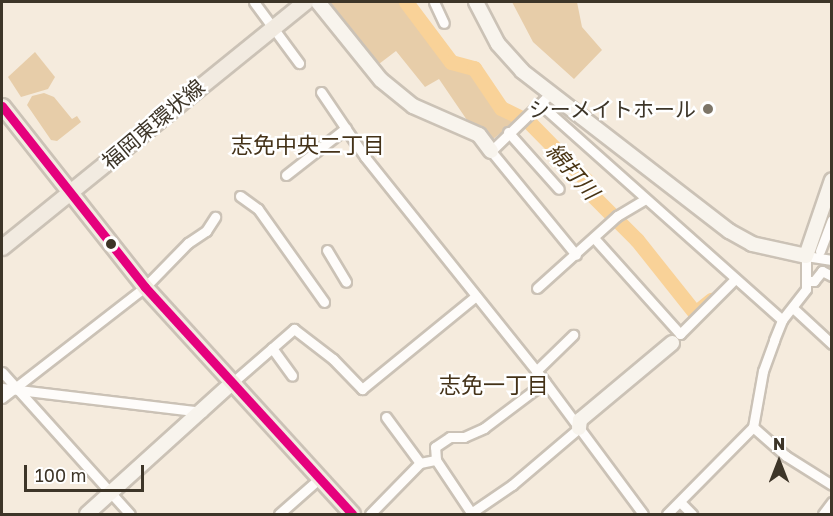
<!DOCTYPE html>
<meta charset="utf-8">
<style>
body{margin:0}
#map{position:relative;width:833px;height:516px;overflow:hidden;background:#f5ebdd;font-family:"Golos Text","Noto Sans JP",sans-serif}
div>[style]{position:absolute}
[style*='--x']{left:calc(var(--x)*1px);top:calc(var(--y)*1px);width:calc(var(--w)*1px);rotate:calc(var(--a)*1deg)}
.green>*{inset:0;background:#e7cda9}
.river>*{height:15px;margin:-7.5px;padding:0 7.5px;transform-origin:7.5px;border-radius:7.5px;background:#f9d298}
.roads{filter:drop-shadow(2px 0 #cbc2b6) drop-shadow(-2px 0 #cbc2b6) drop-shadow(0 2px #cbc2b6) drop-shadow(0 -2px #cbc2b6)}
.street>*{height:9px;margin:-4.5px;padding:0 4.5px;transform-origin:4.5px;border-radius:4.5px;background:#fefcfa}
.secondary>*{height:14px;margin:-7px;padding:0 7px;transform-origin:7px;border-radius:7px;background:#f8f4ed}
.primary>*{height:15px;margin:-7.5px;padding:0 7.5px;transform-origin:7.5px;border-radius:7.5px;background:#f2ebe1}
.bus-1>*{height:9px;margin:-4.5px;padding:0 4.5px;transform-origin:4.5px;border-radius:4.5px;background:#e5007d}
.dots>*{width:16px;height:16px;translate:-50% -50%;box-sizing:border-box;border:3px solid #fff;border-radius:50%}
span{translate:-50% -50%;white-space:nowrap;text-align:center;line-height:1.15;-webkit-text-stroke:5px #fff;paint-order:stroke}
.poi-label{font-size:21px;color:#3d3528}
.right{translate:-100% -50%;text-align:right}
.street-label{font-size:21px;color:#3d3528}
.neighbourhood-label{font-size:22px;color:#443218}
.water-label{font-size:22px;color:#4a3514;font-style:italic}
.frame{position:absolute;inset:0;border:3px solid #3d3528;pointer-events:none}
.north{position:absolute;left:749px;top:432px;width:60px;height:60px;-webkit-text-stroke:4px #fff;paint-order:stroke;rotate:0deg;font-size:16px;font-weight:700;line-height:24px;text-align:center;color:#3d3528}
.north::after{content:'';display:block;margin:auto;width:21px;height:27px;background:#3d3528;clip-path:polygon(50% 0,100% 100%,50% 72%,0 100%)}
.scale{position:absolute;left:24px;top:465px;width:120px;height:27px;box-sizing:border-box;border:3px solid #3d3528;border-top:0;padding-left:8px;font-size:18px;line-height:21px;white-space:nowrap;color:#3d3528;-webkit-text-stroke:4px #fff;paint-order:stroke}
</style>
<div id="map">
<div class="green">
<i style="clip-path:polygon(325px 2px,408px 2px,450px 65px,474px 70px,504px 112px,520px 118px,493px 139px,469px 123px,439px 79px,425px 87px,396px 51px,375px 67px)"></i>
<i style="clip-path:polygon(512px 2px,577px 2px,582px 27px,602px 50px,574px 79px,533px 42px)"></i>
<i style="clip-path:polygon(35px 52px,55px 77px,48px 89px,21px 97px,8px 77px)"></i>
<i style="clip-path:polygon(44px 93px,54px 97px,72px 119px,77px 116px,81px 122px,57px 141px,51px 140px,27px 105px,32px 96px)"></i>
</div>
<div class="river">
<i style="--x:406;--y:2;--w:75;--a:53.1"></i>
<i style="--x:451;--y:62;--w:24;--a:15"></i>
<i style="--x:474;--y:68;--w:48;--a:56"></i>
<i style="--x:501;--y:108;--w:30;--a:26"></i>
<i style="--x:528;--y:121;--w:83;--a:45.5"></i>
<i style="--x:586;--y:180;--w:17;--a:66"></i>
<i style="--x:593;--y:196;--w:62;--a:45"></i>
<i style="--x:637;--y:240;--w:93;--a:51.5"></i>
<i style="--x:695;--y:313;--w:21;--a:-39"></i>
</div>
<div class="roads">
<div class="street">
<i style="--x:254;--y:2;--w:76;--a:53.6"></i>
<i style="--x:434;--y:2;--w:23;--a:65"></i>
<i style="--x:321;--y:92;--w:78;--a:55.9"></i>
<i style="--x:365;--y:157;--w:288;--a:51.3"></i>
<i style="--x:545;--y:382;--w:164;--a:53.4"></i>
<i style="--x:551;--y:93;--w:83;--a:136"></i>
<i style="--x:491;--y:151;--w:134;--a:50.7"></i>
<i style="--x:541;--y:105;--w:323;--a:41.7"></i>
<i style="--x:508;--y:132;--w:76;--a:48.2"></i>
<i style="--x:286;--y:175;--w:76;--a:-38.1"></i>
<i style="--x:240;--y:196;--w:22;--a:36"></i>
<i style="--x:258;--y:209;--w:114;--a:54.6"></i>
<i style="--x:594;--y:238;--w:129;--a:48.1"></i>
<i style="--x:680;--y:334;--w:78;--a:-45"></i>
<i style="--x:327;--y:250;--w:37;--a:59"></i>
<i style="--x:820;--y:251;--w:33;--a:-69"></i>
<i style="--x:807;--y:281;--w:7;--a:0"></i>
<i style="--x:814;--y:281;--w:13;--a:-51"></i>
<i style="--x:822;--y:271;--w:11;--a:27"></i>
<i style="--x:537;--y:288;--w:108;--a:-42"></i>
<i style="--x:617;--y:216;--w:31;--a:-31"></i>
<i style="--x:793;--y:308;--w:53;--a:42.7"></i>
<i style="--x:272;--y:348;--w:34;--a:54"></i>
<i style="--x:536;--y:371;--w:52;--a:-44.2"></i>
<i style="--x:2;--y:372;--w:191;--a:48"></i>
<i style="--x:233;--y:382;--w:81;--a:-41"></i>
<i style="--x:294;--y:329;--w:49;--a:37.6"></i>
<i style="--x:333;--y:359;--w:42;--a:46"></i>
<i style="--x:362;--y:389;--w:147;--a:-39.2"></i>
<i style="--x:2;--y:388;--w:202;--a:6.8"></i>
<i style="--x:2;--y:398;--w:181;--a:-37.8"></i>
<i style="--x:145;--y:287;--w:62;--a:-45.7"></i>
<i style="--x:188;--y:243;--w:22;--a:-34"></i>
<i style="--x:206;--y:231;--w:17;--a:-57"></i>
<i style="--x:386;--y:417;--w:57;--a:53.5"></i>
<i style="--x:753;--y:427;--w:44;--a:41.3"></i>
<i style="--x:786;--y:456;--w:54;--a:32.2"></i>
<i style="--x:681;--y:503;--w:16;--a:45"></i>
<i style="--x:471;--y:513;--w:50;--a:-34.3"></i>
<i style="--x:512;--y:485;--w:88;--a:-40.4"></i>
<i style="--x:279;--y:514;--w:55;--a:-41.3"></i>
<i style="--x:370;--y:514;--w:71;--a:-45.6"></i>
<i style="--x:420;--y:463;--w:16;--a:-11"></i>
<i style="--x:472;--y:514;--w:65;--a:-123.7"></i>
<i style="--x:436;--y:460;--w:13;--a:-94"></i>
<i style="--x:435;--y:447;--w:18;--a:-34"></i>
<i style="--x:450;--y:437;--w:14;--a:0"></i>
<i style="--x:464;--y:437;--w:22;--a:-24"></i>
<i style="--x:484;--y:428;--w:76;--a:-37"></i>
<i style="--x:667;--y:514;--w:122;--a:-45.3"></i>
<i style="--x:753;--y:427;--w:57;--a:-79.9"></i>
<i style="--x:763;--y:371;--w:33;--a:-70"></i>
<i style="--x:774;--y:340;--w:22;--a:-68"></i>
<i style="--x:782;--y:320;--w:39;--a:-52"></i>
<i style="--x:806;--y:289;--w:33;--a:-90"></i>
<i style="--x:806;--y:256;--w:26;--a:9"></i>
<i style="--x:823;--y:514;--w:15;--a:-53"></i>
</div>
<div class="secondary">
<i style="--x:318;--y:2;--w:100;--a:51.1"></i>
<i style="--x:381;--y:80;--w:41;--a:39.1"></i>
<i style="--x:413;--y:106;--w:72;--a:23.7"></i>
<i style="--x:479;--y:135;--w:20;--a:53"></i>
<i style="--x:476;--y:2;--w:47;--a:62.4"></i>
<i style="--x:498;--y:44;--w:36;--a:48"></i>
<i style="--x:522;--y:71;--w:262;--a:37.7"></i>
<i style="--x:729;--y:231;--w:26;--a:29"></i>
<i style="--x:752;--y:244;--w:55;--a:12.5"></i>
<i style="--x:806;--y:256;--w:80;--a:-71.1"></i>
<i style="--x:579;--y:428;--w:8;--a:-83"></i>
<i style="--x:580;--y:420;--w:120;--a:-39.9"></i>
<i style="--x:87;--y:514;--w:197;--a:-42.1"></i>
</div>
<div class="primary">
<i style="--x:2;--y:106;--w:231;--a:51.7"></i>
<i style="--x:145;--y:287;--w:307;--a:47.6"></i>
<i style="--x:2;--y:247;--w:390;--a:-39"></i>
</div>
</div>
<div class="bus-1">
<i style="--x:2;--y:106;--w:231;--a:51.7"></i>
<i style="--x:145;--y:287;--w:307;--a:47.6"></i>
</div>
<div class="dots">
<i style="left:708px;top:109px;background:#7d7567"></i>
<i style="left:111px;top:244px;background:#3d3528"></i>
</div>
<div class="poi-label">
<span class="right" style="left:696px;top:109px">シーメイトホール</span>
</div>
<div class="street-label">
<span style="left:153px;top:124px;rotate:-40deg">福岡東環状線</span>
</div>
<div class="neighbourhood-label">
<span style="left:308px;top:145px">志免中央二丁目</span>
<span style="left:494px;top:385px">志免一丁目</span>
</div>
<div class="water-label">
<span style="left:573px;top:171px;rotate:49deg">綿打川</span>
</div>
<div class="frame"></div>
<div class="north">N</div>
<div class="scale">100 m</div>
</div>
